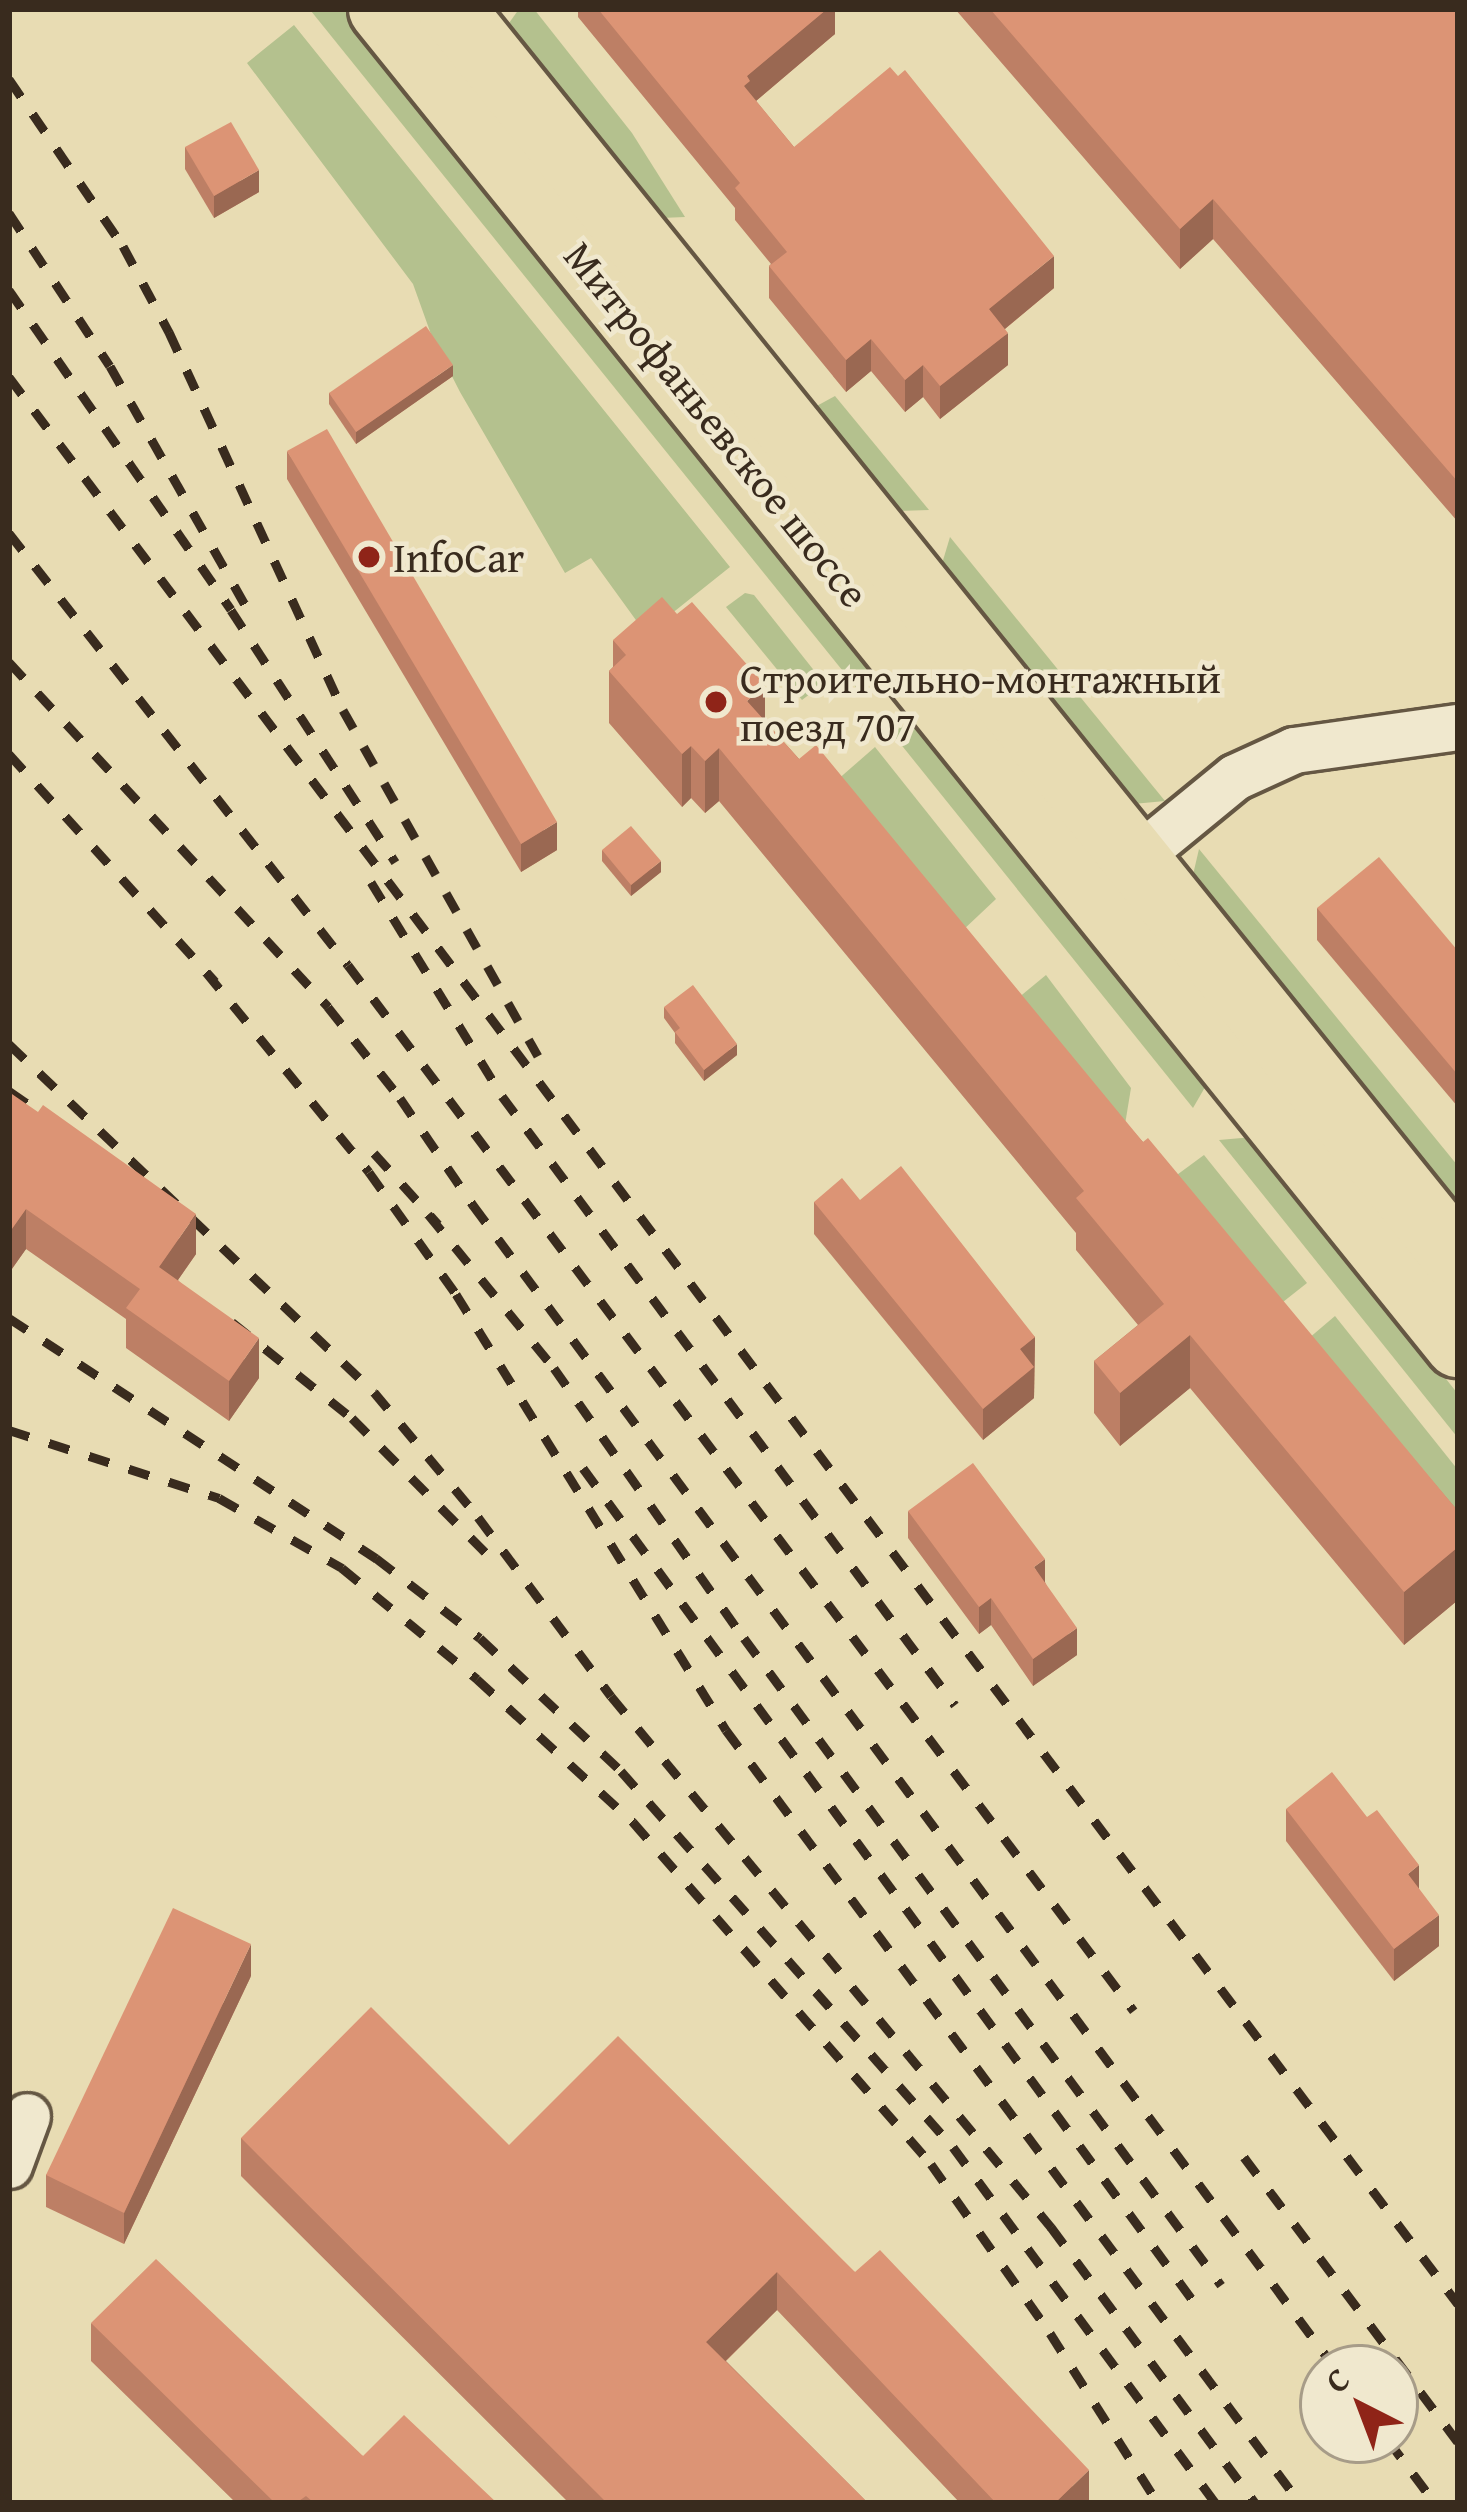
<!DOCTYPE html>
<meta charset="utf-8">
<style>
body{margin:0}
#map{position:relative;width:1467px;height:2512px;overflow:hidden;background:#e8dcb3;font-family:"Gentium Book Plus",serif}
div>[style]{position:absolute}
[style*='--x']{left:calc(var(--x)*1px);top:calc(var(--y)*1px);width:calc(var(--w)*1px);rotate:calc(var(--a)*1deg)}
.green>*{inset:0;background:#b4c18e}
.roads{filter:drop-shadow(3px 0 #655743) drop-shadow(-3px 0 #655743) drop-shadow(0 3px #655743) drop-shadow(0 -3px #655743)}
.street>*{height:45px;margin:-22.5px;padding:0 22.5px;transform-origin:22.5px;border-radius:22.5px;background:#f0e8ce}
.primary>*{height:66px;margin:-33px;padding:0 33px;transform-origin:33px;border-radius:33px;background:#e8dcb3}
.rail>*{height:9px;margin-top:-4.5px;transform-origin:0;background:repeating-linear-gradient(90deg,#392b1e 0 21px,transparent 0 42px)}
.wall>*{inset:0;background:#bd7f65}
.shaded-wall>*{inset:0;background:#9a6852}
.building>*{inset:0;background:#dc9475}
.dots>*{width:33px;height:33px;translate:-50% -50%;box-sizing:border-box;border:6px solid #f0e8ce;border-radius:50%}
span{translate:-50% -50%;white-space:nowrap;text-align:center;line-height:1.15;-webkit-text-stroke:9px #f0e8ce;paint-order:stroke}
.street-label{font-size:42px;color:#392b1e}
.poi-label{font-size:42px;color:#392b1e}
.left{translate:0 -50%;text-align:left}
.frame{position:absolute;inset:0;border:12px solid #392b1e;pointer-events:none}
.north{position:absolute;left:1299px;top:2344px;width:120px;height:120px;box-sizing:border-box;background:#f0e8ce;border:3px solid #a79c88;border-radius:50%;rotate:318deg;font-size:33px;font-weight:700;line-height:48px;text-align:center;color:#392b1e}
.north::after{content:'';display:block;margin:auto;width:42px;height:54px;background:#8f2418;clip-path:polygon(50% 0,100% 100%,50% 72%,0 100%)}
</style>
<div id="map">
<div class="green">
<i style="clip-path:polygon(345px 9px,874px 666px,863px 696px,311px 11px)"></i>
<i style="clip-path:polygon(519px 9px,534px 9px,632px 133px,685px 217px,661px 218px,507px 26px)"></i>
<i style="clip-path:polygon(294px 25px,730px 567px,646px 634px,591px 558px,565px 573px,460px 392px,432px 337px,413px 284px,247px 63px)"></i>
<i style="clip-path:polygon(835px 396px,929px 510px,898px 511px,813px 408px)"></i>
<i style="clip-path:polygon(950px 537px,1165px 801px,1133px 804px,941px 567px)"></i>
<i style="clip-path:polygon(745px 593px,754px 595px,820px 678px,819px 687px,802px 700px,726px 607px)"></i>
<i style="clip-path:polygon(918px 720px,1208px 1082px,1193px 1108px,891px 732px)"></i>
<i style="clip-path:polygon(875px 747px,996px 899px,945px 947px,820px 795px)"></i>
<i style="clip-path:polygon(1199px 849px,1458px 1166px,1458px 1210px,1192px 879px)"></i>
<i style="clip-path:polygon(1046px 975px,1131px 1088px,1119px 1161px,1000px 1013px)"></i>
<i style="clip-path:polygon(1253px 1137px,1458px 1394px,1458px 1438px,1219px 1140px)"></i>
<i style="clip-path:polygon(1204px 1155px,1307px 1283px,1264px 1317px,1170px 1180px)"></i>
<i style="clip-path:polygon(1335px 1316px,1458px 1470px,1458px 1553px,1295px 1350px)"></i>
</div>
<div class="roads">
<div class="street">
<i style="--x:1136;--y:858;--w:128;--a:-39.3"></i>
<i style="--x:1235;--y:777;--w:65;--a:-24.6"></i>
<i style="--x:1294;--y:750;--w:166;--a:-8"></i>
<i style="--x:9;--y:2165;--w:52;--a:-69.8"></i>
</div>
<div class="primary">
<i style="--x:382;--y:9;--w:1715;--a:51.13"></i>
<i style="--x:451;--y:9;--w:1605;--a:51.15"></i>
</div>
</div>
<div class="rail">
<i style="--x:9;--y:79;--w:202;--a:55.7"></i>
<i style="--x:123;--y:246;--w:98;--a:61.9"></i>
<i style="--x:169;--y:332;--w:416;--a:65.3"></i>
<i style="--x:343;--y:710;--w:397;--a:60.6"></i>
<i style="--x:9;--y:213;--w:183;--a:56.6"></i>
<i style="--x:110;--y:366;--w:274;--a:60.5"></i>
<i style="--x:9;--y:290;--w:389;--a:55.2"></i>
<i style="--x:231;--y:610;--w:301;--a:56.9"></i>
<i style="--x:9;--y:377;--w:2411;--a:53.06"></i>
<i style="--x:9;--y:533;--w:549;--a:51.88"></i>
<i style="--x:348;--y:965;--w:1308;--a:53.08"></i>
<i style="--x:9;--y:662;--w:470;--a:47.2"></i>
<i style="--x:328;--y:1007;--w:116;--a:51.6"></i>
<i style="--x:400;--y:1098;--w:130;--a:55.7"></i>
<i style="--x:473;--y:1205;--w:1448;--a:53.45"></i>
<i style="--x:9;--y:754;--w:307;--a:47.8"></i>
<i style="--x:371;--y:882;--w:251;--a:58.5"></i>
<i style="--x:502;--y:1096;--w:759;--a:53.36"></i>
<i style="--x:206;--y:972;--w:258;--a:50.8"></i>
<i style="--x:369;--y:1172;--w:150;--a:54.5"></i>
<i style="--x:456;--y:1294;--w:513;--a:58.23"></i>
<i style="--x:726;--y:1730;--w:963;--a:53.4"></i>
<i style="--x:9;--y:1044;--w:504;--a:43.63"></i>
<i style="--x:374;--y:1392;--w:163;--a:50.2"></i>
<i style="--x:478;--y:1517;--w:223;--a:53.4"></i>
<i style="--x:611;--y:1696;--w:690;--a:50.35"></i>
<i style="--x:1051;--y:2227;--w:343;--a:53.5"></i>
<i style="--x:9;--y:1091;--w:70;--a:34.6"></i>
<i style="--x:374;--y:1153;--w:96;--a:48"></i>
<i style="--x:428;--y:1214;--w:199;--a:50.7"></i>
<i style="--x:554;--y:1368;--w:330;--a:54.9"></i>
<i style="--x:744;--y:1638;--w:804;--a:53.6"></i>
<i style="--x:9;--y:1318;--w:439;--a:33.2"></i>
<i style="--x:376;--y:1558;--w:131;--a:37.6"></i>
<i style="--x:480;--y:1638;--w:194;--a:43.3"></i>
<i style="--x:621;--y:1771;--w:502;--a:48.56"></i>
<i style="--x:953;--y:2147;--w:442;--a:53.6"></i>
<i style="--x:232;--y:1322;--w:154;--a:38.7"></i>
<i style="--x:352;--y:1418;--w:194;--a:45.2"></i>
<i style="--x:9;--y:1430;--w:221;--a:17.9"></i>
<i style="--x:219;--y:1498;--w:142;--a:29.6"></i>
<i style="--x:342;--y:1568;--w:175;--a:39.4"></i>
<i style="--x:477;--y:1679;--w:212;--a:42.5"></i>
<i style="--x:633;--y:1822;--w:454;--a:48.9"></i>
<i style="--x:931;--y:2164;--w:207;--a:54.8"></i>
<i style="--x:1050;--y:2333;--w:201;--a:57.6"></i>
<i style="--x:583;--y:1468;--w:1034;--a:53.77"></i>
<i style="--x:1244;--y:2157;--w:356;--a:53.1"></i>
<i style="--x:1388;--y:2440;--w:79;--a:53.3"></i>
</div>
<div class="wall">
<i style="clip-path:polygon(578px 9px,835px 9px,835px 34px,756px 101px,794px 147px,1054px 288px,1005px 329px,1008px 365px,940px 419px,923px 397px,905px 412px,871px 371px,846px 392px,769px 298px,769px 266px,771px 264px,735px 220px,735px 208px,578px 17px)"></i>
<i style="clip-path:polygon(955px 9px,1458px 9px,1458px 522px,1213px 239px,1180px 269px)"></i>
<i style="clip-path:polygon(185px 147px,259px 192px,214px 218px,185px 169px)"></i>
<i style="clip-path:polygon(453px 376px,356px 444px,329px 404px,329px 393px)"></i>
<i style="clip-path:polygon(287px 451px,557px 850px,521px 872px,287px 479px)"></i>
<i style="clip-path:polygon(613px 640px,765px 721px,1143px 1142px,1458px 1511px,1458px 1600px,1404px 1645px,1190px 1388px,1120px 1446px,1094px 1413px,1094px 1361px,1138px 1325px,1076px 1250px,1076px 1233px,719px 801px,705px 813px,691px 798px,682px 807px,609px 723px,609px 671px,613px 667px)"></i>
<i style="clip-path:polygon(602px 850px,661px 872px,631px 896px,602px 861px)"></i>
<i style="clip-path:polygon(1317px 908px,1458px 951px,1458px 1107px,1317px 940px)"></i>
<i style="clip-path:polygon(664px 1007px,737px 1055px,704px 1081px,675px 1043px,675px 1033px,664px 1018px)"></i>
<i style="clip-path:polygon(9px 1092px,196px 1254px,178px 1280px,259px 1378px,229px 1421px,126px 1348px,126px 1319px,26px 1249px,9px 1273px)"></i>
<i style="clip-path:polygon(860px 1200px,1035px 1337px,1034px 1398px,983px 1440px,814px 1234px,814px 1202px)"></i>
<i style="clip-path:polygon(908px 1511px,1045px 1582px,1077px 1655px,1033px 1686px,991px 1625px,979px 1634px,908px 1538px)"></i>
<i style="clip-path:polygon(1286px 1809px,1367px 1817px,1419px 1889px,1439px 1946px,1394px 1981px,1286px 1841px)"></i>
<i style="clip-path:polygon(251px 1976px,124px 2244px,46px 2207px,46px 2175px)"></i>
<i style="clip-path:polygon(241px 2138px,509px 2145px,855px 2272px,1089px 2503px,960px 2503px,777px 2310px,726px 2361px,868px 2503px,569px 2503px,241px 2176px)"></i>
<i style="clip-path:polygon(91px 2323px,363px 2456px,497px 2503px,236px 2503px,91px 2361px)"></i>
</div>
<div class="shaded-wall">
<i style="clip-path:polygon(827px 9px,835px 9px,835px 34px,750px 106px,744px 86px,747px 76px)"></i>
<i style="clip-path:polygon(259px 170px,259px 192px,214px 218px,214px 196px)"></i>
<i style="clip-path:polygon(1213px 199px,1213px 239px,1180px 269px,1180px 229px)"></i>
<i style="clip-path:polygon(1054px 256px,1054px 288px,989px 342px,989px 309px)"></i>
<i style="clip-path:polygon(1008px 333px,1008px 365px,940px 419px,940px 386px)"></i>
<i style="clip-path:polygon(871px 339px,871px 371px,846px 392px,846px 360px)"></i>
<i style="clip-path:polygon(453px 365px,453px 376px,356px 444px,356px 432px)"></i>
<i style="clip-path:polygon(923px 365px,923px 397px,905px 412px,905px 380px)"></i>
<i style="clip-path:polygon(765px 685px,765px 738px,747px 701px)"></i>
<i style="clip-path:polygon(691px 746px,691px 798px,682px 807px,682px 754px)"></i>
<i style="clip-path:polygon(719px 748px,719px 801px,705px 813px,705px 761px)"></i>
<i style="clip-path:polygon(557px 822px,557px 850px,521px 872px,521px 844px)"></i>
<i style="clip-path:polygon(661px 861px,661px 872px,631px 896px,631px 885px)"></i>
<i style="clip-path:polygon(737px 1044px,737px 1055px,704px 1081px,704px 1070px)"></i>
<i style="clip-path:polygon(26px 1209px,26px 1249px,9px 1273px,9px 1233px)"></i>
<i style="clip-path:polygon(196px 1214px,196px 1254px,159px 1307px,159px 1267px)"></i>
<i style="clip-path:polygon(1190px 1335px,1190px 1388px,1120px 1446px,1120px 1393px)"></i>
<i style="clip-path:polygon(1035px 1337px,1034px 1398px,983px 1440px,983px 1409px,1020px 1349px)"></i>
<i style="clip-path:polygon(259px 1338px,259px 1378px,229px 1421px,229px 1381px)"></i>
<i style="clip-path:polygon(1458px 1547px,1458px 1600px,1404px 1645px,1404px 1592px)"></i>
<i style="clip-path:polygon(1045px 1559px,1045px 1586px,1034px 1567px)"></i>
<i style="clip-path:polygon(991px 1598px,991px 1625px,979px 1634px,979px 1607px)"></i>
<i style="clip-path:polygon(1077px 1628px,1077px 1655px,1033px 1686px,1033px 1659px)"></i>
<i style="clip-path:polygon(1419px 1865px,1419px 1897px,1408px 1874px)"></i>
<i style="clip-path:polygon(1439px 1915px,1439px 1946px,1394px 1981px,1394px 1949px)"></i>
<i style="clip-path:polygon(251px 1944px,251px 1976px,124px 2244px,124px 2213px)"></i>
<i style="clip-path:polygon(777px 2272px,777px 2310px,706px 2380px,706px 2342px)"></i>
<i style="clip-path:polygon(1089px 2470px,1089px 2503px,1055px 2503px)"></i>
</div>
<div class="building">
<i style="clip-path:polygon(598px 9px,827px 9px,747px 76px,750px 81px,744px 86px,794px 147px,890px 67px,898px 76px,905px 70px,1054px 256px,989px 309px,1008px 333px,940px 386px,923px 365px,905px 380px,871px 339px,846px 360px,769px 266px,787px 252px,735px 188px,740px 183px)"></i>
<i style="clip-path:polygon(990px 9px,1458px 9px,1458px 482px,1213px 199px,1180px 229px)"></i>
<i style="clip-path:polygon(231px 122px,259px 170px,214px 196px,185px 147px)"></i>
<i style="clip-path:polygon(426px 326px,453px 365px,356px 432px,329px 393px)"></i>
<i style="clip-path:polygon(327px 429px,557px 822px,521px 844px,287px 451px)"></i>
<i style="clip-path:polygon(662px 597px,677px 614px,692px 602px,765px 685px,747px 701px,799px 759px,816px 745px,1143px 1142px,1148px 1138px,1458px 1511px,1458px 1547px,1404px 1592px,1190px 1335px,1120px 1393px,1094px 1361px,1164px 1304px,1076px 1198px,1084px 1191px,719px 748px,705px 761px,691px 746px,682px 754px,609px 671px,626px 655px,613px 640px)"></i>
<i style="clip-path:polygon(631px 826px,661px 861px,631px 885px,602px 850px)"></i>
<i style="clip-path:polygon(1379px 857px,1458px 951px,1458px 1075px,1317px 908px)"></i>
<i style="clip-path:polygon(693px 985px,737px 1044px,704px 1070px,675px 1032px,680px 1028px,664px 1007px)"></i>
<i style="clip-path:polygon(9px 1092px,38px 1112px,43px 1105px,196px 1214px,159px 1267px,259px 1338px,229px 1381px,126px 1308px,140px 1289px,26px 1209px,9px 1233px)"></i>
<i style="clip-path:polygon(901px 1166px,1035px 1337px,1020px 1349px,1034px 1367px,983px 1409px,814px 1202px,842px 1178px,860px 1200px)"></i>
<i style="clip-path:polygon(973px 1463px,1045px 1559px,1034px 1567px,1077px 1628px,1033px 1659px,991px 1598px,979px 1607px,908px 1511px)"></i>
<i style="clip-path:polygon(1332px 1772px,1367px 1817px,1377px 1810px,1419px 1865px,1408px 1874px,1439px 1915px,1394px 1949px,1286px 1809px)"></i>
<i style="clip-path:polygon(173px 1908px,251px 1944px,124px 2213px,46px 2175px)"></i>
<i style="clip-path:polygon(371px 2007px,509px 2145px,618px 2036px,855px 2272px,880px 2250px,1089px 2470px,1055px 2503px,996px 2503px,777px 2272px,706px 2342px,868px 2503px,607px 2503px,241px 2138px)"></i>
<i style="clip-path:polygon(156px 2259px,363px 2456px,404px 2415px,497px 2503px,314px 2503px,306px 2496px,296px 2503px,275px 2503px,91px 2323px)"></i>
</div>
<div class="dots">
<i style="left:369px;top:557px;background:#8f2418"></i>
<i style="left:716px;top:702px;background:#8f2418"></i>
</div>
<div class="street-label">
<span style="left:717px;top:424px;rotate:51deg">Митрофаньевское шоссе</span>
</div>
<div class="poi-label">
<span class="left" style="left:393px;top:557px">InfoCar</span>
<span class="left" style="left:740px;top:702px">Строительно-монтажный<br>поезд 707</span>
</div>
<div class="frame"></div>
<div class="north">С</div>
</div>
